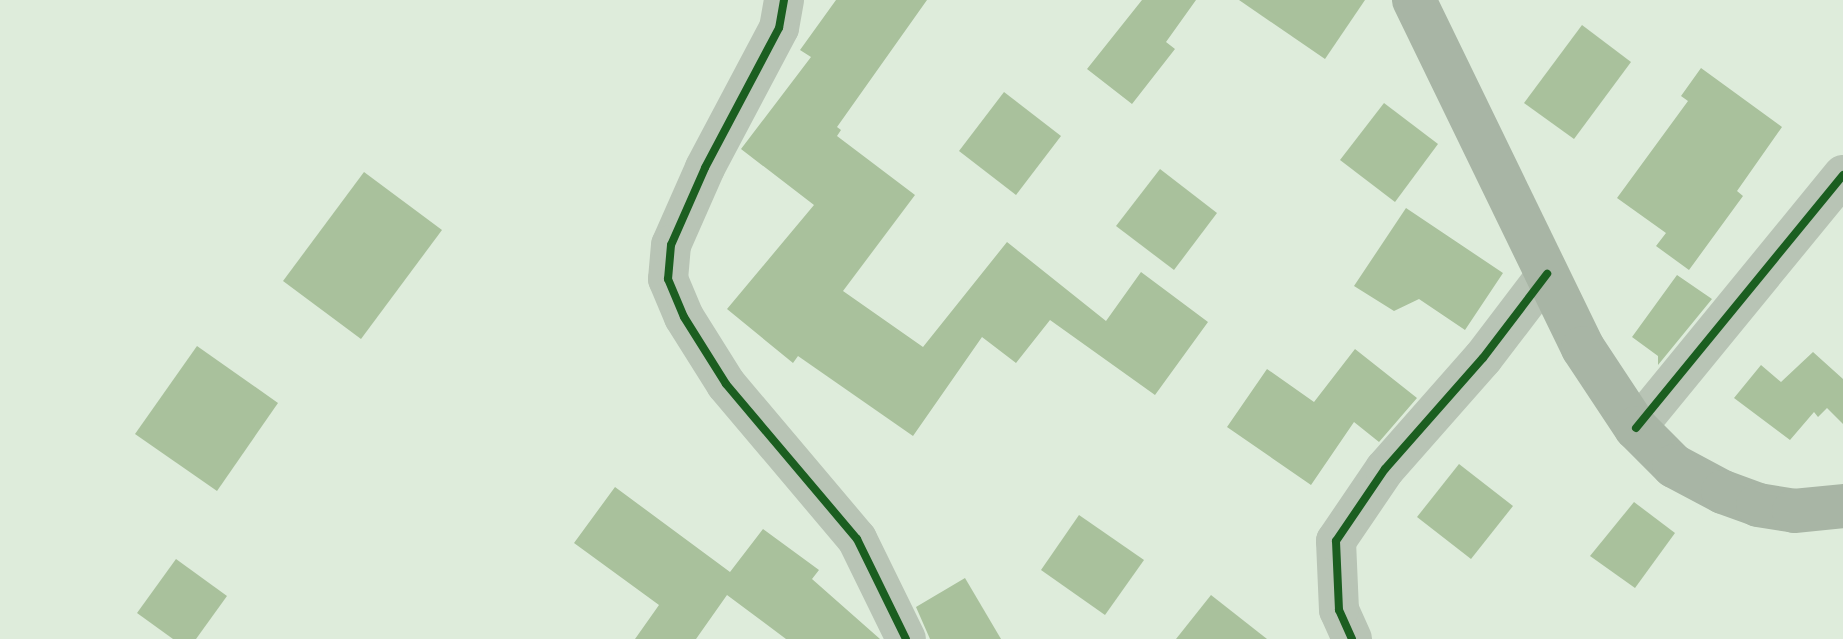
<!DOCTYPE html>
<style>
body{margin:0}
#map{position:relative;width:1843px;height:639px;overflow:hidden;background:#deecdb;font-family:Manrope,sans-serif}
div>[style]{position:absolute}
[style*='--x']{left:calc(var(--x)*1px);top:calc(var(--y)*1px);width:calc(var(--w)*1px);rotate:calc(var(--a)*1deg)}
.building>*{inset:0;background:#a9c19c}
.minor>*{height:40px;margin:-20px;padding:0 20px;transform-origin:20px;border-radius:20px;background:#b8c4b5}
.secondary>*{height:44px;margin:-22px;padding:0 22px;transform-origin:22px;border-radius:22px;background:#a8b5a5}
.cycleway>*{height:8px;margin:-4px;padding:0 4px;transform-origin:4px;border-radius:4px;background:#1b5e20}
span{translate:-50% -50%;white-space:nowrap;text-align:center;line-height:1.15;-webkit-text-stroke:8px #e4fae1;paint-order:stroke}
</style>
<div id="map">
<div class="building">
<i style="clip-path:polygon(836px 0,927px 0,837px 127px,841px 130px,837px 136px,915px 195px,843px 291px,923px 347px,1007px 242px,1106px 321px,1141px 272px,1208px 322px,1155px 395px,1050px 320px,1016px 363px,982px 337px,913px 436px,798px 356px,793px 363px,727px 309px,814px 205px,741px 149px,811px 57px,800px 50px)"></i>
<i style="clip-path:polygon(1142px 0,1196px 0,1166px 42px,1175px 49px,1132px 104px,1087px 69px)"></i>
<i style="clip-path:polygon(1239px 0,1365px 0,1325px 59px)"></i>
<i style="clip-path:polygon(1582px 25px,1631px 62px,1574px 139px,1524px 103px)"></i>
<i style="clip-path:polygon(1701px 68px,1782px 127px,1737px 191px,1743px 196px,1689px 270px,1656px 246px,1666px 233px,1617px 198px,1688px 101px,1681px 96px)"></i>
<i style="clip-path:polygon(1004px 92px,1061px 136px,1016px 195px,959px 151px)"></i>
<i style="clip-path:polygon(1384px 103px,1438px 144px,1395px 202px,1340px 160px)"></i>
<i style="clip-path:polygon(1160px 169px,1217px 213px,1174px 270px,1116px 226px)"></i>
<i style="clip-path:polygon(364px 172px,442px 230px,361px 339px,283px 281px)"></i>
<i style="clip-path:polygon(1406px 208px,1503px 273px,1465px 330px,1419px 299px,1394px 311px,1354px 286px)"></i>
<i style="clip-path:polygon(1677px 275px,1712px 299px,1658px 365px,1658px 356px,1632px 337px)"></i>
<i style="clip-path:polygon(197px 346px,278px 403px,217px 491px,135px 434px)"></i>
<i style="clip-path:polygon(1355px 349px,1417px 398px,1379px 442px,1354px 422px,1311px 485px,1227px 427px,1267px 369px,1314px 402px)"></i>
<i style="clip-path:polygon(1813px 352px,1843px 379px,1843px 424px,1827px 408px,1818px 417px,1814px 412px,1790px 440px,1734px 398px,1761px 365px,1781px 382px)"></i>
<i style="clip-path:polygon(1459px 464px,1513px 506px,1471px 559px,1417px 517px)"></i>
<i style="clip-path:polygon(615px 487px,730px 572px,763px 529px,819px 570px,812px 579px,880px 639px,786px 639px,727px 595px,696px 639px,635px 639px,659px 605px,574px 543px)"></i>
<i style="clip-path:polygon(1634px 502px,1675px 533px,1635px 588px,1590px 556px)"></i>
<i style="clip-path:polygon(1079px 515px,1144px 560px,1105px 615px,1041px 570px)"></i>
<i style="clip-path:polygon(176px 559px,227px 596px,196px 639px,173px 639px,137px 613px)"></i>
<i style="clip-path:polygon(965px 578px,1001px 639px,930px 639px,916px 607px)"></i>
<i style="clip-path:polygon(1211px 595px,1267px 639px,1176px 639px)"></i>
</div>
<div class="minor">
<i style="--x:784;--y:0;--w:28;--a:100"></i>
<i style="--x:779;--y:28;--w:158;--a:117.9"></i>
<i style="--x:705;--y:168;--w:84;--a:113.8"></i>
<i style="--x:671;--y:245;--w:34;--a:95"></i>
<i style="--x:668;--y:279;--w:41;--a:67.2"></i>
<i style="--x:684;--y:317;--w:79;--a:57.9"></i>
<i style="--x:726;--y:384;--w:203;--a:49.8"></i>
<i style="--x:857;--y:539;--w:111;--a:63.9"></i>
<i style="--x:1636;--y:428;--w:327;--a:-50.7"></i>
<i style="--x:1352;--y:639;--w:32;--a:-114"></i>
<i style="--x:1339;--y:610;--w:69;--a:-92.5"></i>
<i style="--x:1336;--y:541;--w:87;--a:-55.8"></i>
<i style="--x:1385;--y:469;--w:148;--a:-48.6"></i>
<i style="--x:1483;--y:358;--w:106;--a:-52.7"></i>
</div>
<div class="secondary">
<i style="--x:1414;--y:0;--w:387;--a:64.1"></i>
<i style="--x:1583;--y:348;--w:96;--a:56.5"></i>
<i style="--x:1636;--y:428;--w:54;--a:45"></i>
<i style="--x:1674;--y:466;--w:55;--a:28"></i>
<i style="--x:1723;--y:492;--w:37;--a:20"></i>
<i style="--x:1758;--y:505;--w:36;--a:9"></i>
<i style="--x:1794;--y:511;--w:49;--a:-5.8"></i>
</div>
<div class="cycleway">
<i style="--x:784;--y:0;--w:28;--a:100"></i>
<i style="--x:779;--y:28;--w:158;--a:117.9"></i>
<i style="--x:705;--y:168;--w:84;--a:113.8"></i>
<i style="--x:671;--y:245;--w:34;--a:95"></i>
<i style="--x:668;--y:279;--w:41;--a:67.2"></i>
<i style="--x:684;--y:317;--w:79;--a:57.9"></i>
<i style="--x:726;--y:384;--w:203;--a:49.8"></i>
<i style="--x:857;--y:539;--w:111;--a:63.9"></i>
<i style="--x:1636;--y:428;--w:327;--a:-50.7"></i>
<i style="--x:1352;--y:639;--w:32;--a:-114"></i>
<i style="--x:1339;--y:610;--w:69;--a:-92.5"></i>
<i style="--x:1336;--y:541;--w:87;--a:-55.8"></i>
<i style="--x:1385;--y:469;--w:148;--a:-48.6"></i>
<i style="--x:1483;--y:358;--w:106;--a:-52.7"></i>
</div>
</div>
